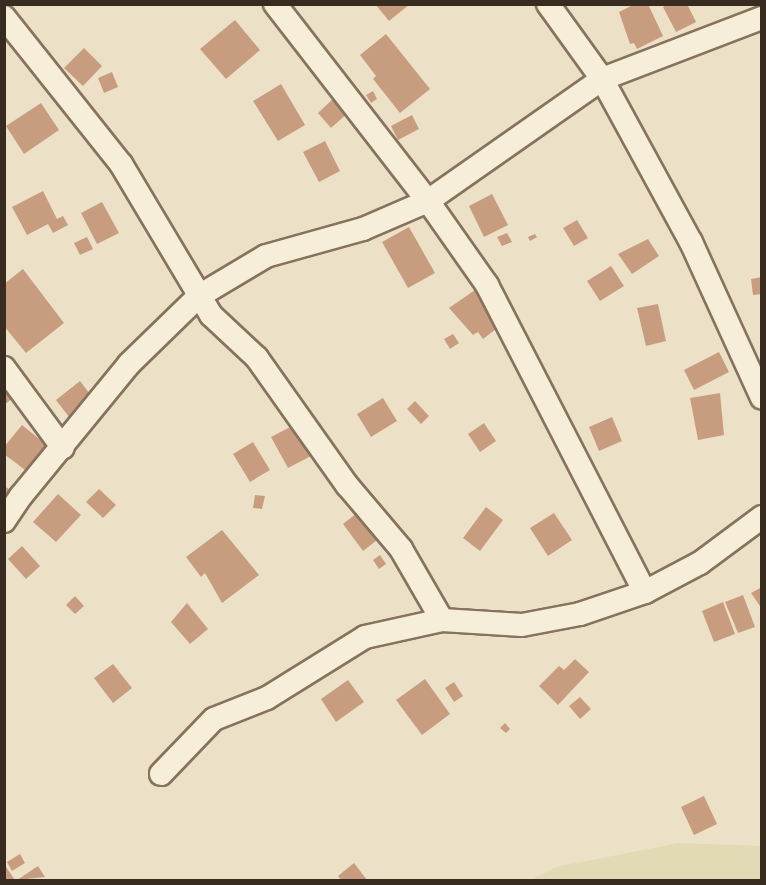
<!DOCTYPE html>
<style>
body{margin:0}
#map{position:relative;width:766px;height:885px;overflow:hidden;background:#ece1c7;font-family:"Zilla Slab",serif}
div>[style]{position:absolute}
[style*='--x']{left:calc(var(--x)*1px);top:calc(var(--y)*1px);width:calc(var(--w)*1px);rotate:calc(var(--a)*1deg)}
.farmland>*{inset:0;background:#e1dab5}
.building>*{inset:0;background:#c89d7f}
.roads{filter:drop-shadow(2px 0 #87735d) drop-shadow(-2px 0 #87735d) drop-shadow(0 2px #87735d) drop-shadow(0 -2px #87735d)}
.minor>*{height:22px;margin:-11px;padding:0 11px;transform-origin:11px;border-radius:11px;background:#f7eeda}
span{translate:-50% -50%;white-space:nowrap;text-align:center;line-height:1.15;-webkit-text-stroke:4.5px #f4ebd6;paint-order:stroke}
.frame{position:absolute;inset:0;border:6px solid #382c20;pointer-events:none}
</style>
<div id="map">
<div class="farmland">
<i style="clip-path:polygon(679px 843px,761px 846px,761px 880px,531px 880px,556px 867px)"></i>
</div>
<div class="building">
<i style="clip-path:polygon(375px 4px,410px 4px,389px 21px)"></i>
<i style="clip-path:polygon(635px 4px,648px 4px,663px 36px,637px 49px,634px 43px,630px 44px,619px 12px)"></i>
<i style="clip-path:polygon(668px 4px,687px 4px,696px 22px,676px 32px,663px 7px)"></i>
<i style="clip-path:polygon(235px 20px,260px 50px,226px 79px,200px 49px)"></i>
<i style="clip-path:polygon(386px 34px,430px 89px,400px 113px,373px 79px,376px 76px,360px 55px)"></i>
<i style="clip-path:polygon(84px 48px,102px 66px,83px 86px,64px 68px)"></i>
<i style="clip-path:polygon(112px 72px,118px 87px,104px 93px,98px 78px)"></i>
<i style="clip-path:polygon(281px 84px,305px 125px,278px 141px,253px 101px)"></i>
<i style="clip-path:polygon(373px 91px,377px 99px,371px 103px,366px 95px)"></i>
<i style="clip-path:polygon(335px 97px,349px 112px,331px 128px,318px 113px)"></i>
<i style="clip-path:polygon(41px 103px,59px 130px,24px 154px,6px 126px)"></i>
<i style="clip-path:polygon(412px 115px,419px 129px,398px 140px,391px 126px)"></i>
<i style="clip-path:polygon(325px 141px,340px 171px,319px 182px,303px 152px)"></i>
<i style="clip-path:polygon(43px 191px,57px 219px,63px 216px,68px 225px,53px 233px,48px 224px,27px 235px,12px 207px)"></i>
<i style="clip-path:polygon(492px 194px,508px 225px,484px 237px,469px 206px)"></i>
<i style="clip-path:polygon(102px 202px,119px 233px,97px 244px,81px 213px)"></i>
<i style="clip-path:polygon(577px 220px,588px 238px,574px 246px,563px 228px)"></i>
<i style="clip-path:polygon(409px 227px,435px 273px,408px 288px,382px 242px)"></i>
<i style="clip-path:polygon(507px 233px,512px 242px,502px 246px,497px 237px)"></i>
<i style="clip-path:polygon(535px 234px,537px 237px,530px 241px,528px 237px)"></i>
<i style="clip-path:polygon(87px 237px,93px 249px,80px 255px,74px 243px)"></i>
<i style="clip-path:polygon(648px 239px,659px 256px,632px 274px,618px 254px)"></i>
<i style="clip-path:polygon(611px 266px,624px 286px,600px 301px,587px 281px)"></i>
<i style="clip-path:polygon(23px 269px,64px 323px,26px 353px,4px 326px,4px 284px)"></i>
<i style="clip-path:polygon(762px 277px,762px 294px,753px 295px,751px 279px)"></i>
<i style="clip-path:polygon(475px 290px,500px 326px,483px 339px,478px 332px,473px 335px,449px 308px)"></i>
<i style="clip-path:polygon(658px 304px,666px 341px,646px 346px,637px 308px)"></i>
<i style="clip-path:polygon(453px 334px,459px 343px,450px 349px,444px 339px)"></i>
<i style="clip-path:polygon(719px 352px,729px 372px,694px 390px,684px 370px)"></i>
<i style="clip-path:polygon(80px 381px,93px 398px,69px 417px,56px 400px)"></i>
<i style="clip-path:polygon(4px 386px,18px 394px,4px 405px)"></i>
<i style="clip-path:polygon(720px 393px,724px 435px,698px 440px,690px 398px)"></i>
<i style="clip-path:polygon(383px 398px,397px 421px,371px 437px,357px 414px)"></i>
<i style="clip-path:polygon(415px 401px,429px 416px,421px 424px,407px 409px)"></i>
<i style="clip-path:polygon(612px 417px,622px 441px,599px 451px,589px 427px)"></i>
<i style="clip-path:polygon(484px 423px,496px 441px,480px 452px,468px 434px)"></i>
<i style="clip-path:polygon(22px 425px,53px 450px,33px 476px,4px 454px,4px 447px)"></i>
<i style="clip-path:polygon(294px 425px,311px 456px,288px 468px,271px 437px)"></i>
<i style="clip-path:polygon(253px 442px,270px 470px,250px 482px,233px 454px)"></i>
<i style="clip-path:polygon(4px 486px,12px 491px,4px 503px)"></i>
<i style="clip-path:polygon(99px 489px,116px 505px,103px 518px,86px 502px)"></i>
<i style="clip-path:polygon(58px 494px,81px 515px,56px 542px,33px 522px)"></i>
<i style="clip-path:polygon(255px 495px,265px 496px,262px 509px,253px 508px)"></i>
<i style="clip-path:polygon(486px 507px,503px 520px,480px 551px,463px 538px)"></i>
<i style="clip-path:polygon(361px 510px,381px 537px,363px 551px,343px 524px)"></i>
<i style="clip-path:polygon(554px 513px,572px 540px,548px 556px,530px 528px)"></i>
<i style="clip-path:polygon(222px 530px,259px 575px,222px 603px,205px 573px,201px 577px,186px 557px)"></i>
<i style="clip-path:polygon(22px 546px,40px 566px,26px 579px,8px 559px)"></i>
<i style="clip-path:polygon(380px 555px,386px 564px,379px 569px,373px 560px)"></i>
<i style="clip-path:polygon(762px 587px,762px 609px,751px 593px)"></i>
<i style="clip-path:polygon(743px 595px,755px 627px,738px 633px,725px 602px)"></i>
<i style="clip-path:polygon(75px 596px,84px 606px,75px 614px,66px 605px)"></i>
<i style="clip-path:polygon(723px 602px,735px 634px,714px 642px,702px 611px)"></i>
<i style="clip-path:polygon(187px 603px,208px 629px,190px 644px,171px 622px)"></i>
<i style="clip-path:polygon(575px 659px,589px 672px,558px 705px,539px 686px,559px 666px,564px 670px)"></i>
<i style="clip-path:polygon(113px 664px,132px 688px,113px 703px,94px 678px)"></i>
<i style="clip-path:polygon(425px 679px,450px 714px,422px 735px,396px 700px)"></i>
<i style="clip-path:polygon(348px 680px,364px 702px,336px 722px,321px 699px)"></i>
<i style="clip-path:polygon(454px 682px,463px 696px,454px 702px,445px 688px)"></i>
<i style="clip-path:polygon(580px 697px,591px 709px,580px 719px,569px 706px)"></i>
<i style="clip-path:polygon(505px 723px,510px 729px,506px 733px,500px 728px)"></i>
<i style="clip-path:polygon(704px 796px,717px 824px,694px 835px,681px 807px)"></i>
<i style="clip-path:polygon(20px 854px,25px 863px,12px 871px,7px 862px)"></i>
<i style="clip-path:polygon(354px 863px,367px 880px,341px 880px,338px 876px)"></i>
<i style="clip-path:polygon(4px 864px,15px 880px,4px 880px)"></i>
<i style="clip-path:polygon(38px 866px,45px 877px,17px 880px)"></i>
</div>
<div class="roads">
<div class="minor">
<i style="--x:275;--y:4;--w:249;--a:52.2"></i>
<i style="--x:428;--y:201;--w:103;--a:54.9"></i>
<i style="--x:487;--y:285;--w:345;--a:62.8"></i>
<i style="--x:548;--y:4;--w:92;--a:54.2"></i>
<i style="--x:602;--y:79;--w:186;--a:61.4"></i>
<i style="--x:691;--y:242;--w:171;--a:65.5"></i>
<i style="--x:4;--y:17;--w:188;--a:51.5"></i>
<i style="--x:121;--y:164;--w:176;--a:59.2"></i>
<i style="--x:211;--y:315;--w:63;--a:43.1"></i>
<i style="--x:257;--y:358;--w:156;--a:54.7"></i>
<i style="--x:347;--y:485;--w:84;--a:49.8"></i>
<i style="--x:401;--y:549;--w:82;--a:60"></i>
<i style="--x:4;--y:368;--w:99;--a:53.6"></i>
<i style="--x:4;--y:521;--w:30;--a:-56"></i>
<i style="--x:21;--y:496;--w:171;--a:-50.7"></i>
<i style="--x:129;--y:364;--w:98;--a:-44.2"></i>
<i style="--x:199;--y:296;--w:78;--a:-30.8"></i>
<i style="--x:266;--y:256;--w:101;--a:-15.6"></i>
<i style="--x:363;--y:229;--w:71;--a:-23.3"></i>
<i style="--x:428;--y:201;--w:213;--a:-35"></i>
<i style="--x:602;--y:79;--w:171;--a:-20.9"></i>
<i style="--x:161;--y:774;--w:76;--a:-46.1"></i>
<i style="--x:214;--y:719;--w:57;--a:-21.6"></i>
<i style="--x:267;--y:698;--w:115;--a:-31.9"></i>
<i style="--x:365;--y:637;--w:79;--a:-12.4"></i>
<i style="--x:442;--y:620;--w:80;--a:3.6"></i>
<i style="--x:522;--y:625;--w:59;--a:-10.7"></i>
<i style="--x:580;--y:614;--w:69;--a:-18.7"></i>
<i style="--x:645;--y:592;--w:62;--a:-27.8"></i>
<i style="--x:700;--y:563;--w:77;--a:-36.6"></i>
</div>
</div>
<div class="frame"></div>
</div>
